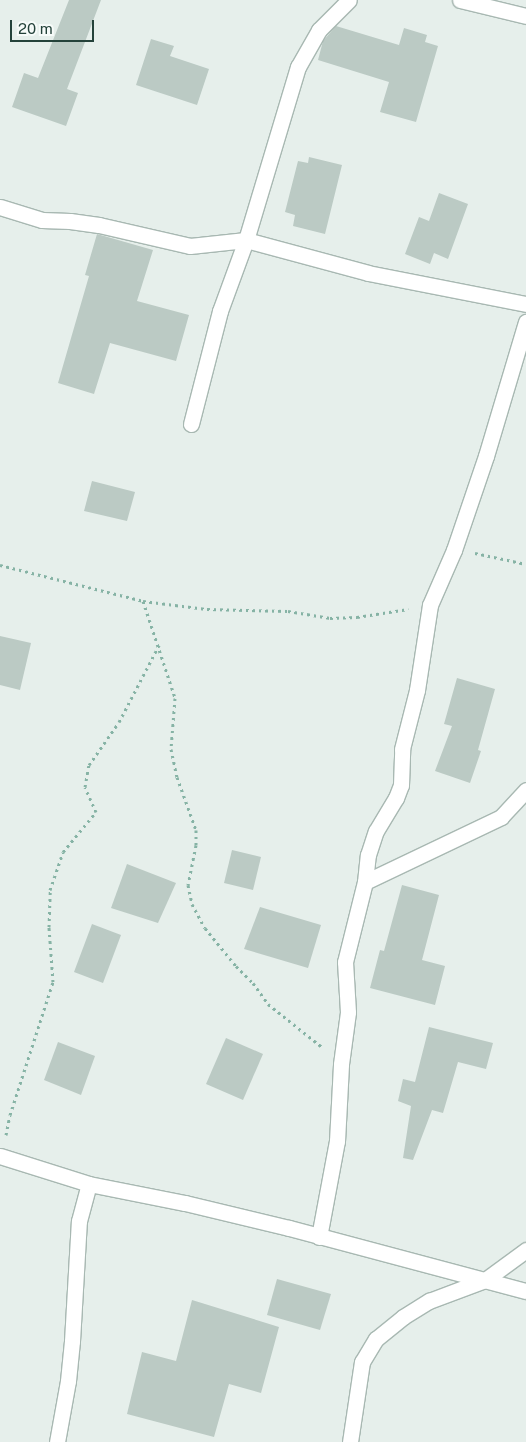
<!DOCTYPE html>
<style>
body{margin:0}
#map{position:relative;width:526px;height:1442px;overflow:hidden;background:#e6efeb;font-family:"Public Sans",sans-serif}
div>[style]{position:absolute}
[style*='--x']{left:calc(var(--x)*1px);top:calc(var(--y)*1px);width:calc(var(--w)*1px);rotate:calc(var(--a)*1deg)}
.building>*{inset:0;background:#bbcac4}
.path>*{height:3px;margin-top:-1.5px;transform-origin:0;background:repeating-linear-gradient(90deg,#86b3a5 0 2.5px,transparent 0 6.5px)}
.roads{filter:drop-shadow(1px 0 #a8b8b2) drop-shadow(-1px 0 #a8b8b2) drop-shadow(0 1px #a8b8b2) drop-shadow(0 -1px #a8b8b2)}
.street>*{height:15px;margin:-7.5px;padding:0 7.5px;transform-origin:7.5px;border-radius:7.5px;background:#fff}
span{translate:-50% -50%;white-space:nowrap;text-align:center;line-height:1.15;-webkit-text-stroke:5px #f7fbf9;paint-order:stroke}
.scale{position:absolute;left:10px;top:20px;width:84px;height:22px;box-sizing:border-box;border:2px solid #24423a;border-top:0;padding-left:6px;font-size:15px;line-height:18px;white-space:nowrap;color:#24423a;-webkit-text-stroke:4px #f7fbf9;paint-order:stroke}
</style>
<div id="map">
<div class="building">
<i style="clip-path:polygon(69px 0,101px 0,67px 89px,78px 93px,66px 126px,12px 107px,24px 73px,38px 78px)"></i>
<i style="clip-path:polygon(336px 26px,399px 45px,404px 28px,427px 35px,425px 42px,438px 46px,416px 122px,380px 112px,389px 82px,318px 60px,323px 41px)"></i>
<i style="clip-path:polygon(151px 39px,174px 46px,170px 56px,209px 69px,197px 105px,136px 85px)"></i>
<i style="clip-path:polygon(309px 157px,342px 165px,325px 234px,293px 226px,295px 215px,285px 212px,298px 161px,308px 163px)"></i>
<i style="clip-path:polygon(439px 193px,468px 204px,448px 259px,434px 253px,430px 264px,405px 254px,419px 217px,429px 221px)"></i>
<i style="clip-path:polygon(97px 234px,153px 250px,137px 301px,189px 315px,176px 361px,110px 343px,94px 394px,58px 383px,89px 276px,85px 275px)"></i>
<i style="clip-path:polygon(92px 481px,135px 492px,127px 521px,84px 511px)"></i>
<i style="clip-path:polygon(0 636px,31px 643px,20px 690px,0 685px)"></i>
<i style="clip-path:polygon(457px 678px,495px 689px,478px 750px,481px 751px,470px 783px,435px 771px,452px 726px,444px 724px)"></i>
<i style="clip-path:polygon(232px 850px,261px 857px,253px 890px,224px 883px)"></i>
<i style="clip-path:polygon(127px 864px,176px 883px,158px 923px,111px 908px)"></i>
<i style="clip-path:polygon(402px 885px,439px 895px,422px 960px,445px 966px,435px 1005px,370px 988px,380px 950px,384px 951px)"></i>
<i style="clip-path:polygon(260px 907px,321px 925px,308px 968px,244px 949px)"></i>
<i style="clip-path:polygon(92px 924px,121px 935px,103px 983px,74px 972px)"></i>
<i style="clip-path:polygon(429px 1027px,493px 1043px,486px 1069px,458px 1062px,443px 1113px,432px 1110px,413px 1160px,403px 1158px,411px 1106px,398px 1101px,403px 1079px,415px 1082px)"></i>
<i style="clip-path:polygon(226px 1038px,263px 1054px,243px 1100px,206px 1084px)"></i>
<i style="clip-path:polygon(58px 1042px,95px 1056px,81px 1095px,44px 1080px)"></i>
<i style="clip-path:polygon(277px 1279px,331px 1294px,320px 1330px,267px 1315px)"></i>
<i style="clip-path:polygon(192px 1300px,279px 1327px,261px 1393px,229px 1384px,214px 1437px,127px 1414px,142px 1352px,176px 1361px)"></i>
</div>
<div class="path">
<i style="--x:475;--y:553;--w:52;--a:12.2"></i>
<i style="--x:0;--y:565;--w:147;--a:14.1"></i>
<i style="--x:143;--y:601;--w:64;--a:7.1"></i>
<i style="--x:207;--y:609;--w:81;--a:1.4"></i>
<i style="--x:288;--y:611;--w:43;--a:9.5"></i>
<i style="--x:330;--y:618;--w:27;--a:-2"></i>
<i style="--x:357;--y:617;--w:52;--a:-8.9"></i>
<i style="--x:143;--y:601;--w:102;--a:71.7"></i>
<i style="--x:175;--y:698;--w:51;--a:94.5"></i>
<i style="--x:171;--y:749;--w:29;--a:78"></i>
<i style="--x:177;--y:777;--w:56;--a:70.3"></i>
<i style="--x:196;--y:830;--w:15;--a:90"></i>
<i style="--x:196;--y:845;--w:41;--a:101.3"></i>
<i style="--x:188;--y:885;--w:19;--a:78"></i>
<i style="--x:192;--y:904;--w:27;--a:62"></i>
<i style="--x:205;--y:928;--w:49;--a:50.8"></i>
<i style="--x:236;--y:966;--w:24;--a:45"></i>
<i style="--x:253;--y:983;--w:26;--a:54"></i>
<i style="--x:268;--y:1004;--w:69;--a:38.5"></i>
<i style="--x:6;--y:1135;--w:20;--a:-79"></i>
<i style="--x:10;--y:1115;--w:140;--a:-72.1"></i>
<i style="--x:53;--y:982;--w:55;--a:-94.2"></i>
<i style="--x:49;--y:927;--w:37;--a:-88"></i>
<i style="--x:50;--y:890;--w:40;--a:-71.1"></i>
<i style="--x:63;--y:852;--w:52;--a:-50.5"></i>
<i style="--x:96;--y:812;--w:27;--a:-114"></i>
<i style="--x:85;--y:787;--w:22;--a:-80"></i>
<i style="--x:89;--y:765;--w:52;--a:-55.1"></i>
<i style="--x:119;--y:722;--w:87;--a:-62.5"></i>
</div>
<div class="roads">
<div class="street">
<i style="--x:460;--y:0;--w:68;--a:13.6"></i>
<i style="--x:0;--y:207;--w:44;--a:17.2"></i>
<i style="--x:42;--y:220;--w:28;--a:2"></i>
<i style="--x:70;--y:221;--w:29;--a:8"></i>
<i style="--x:99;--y:225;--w:93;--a:13"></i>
<i style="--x:190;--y:246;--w:56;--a:-6.1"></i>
<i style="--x:246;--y:240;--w:126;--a:15.1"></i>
<i style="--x:368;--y:273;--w:161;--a:11.1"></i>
<i style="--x:191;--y:424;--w:117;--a:-75.6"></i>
<i style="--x:220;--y:311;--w:76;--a:-69.9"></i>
<i style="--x:246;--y:240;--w:181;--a:-73.3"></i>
<i style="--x:298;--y:67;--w:43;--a:-60.4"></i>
<i style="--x:319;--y:30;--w:42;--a:-45"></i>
<i style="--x:365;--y:882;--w:151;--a:-25.5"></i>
<i style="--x:501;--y:817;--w:37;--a:-47"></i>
<i style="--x:0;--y:1156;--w:93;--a:17.5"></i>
<i style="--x:89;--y:1184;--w:98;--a:11.2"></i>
<i style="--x:185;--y:1203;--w:107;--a:13.5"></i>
<i style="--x:289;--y:1228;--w:245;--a:14.9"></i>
<i style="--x:319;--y:1237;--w:98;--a:-79.4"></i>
<i style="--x:337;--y:1141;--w:77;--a:-87"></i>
<i style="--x:341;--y:1064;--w:52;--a:-82.3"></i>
<i style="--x:348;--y:1012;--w:50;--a:-93.4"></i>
<i style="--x:345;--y:962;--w:82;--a:-76"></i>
<i style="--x:365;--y:882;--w:27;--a:-84"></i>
<i style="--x:368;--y:855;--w:25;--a:-72"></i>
<i style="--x:376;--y:831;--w:39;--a:-59"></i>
<i style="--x:396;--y:798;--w:14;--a:-69"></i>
<i style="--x:401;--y:785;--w:36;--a:-88"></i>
<i style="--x:402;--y:749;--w:61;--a:-75.7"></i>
<i style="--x:417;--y:690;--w:86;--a:-81.3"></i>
<i style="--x:430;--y:605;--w:60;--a:-66.4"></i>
<i style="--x:454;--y:550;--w:99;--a:-71.2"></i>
<i style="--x:486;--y:456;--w:140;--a:-73.4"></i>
<i style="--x:57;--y:1442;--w:62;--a:-79.8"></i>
<i style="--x:68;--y:1381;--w:40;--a:-84.3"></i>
<i style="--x:72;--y:1341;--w:120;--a:-86.7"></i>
<i style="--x:79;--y:1221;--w:38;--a:-75"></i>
<i style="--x:350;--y:1442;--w:81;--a:-81.5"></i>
<i style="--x:362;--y:1362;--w:27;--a:-59"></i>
<i style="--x:376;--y:1339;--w:35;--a:-39"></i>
<i style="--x:403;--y:1317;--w:31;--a:-32"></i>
<i style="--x:429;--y:1301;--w:60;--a:-20.6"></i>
<i style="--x:485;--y:1280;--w:51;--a:-36.2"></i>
</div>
</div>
<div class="scale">20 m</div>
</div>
